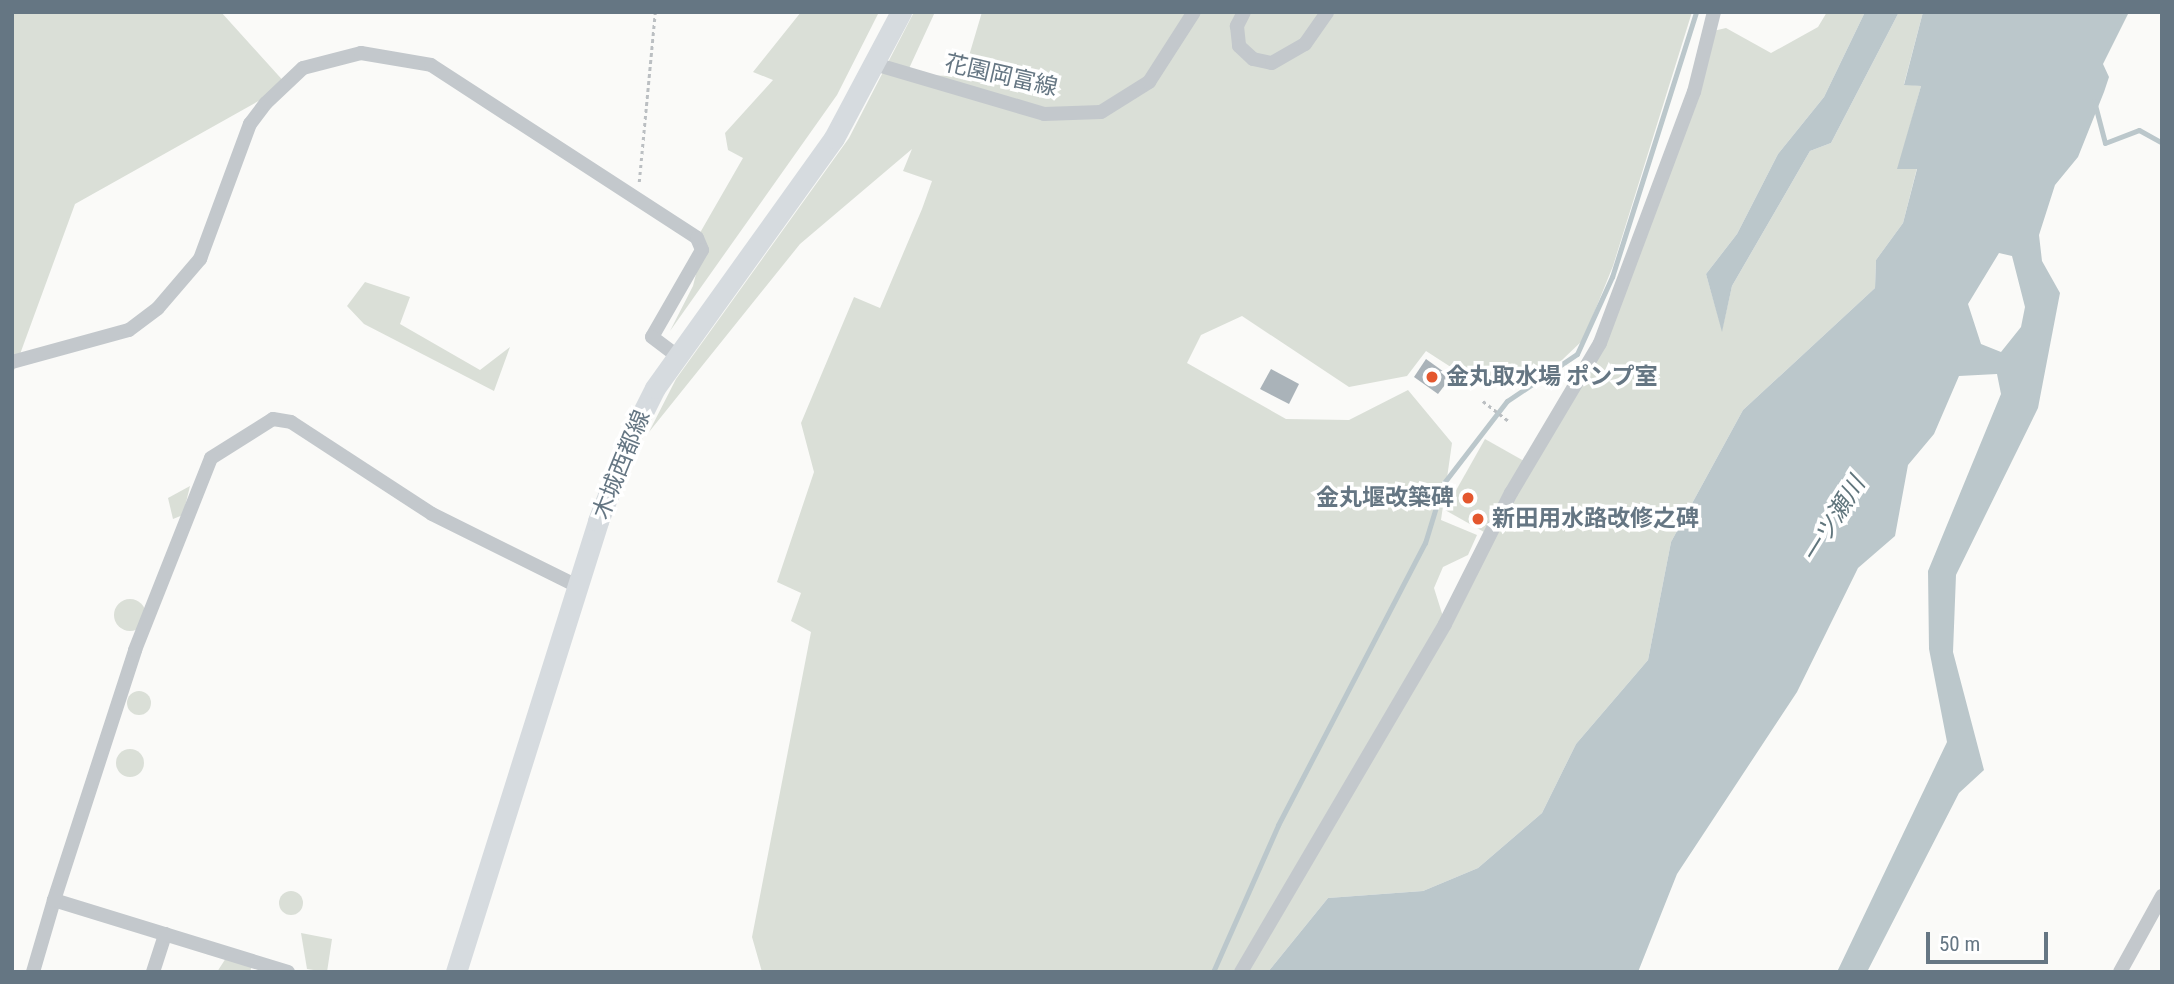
<!DOCTYPE html>
<meta charset="utf-8">
<style>
body{margin:0}
#map{position:relative;width:2174px;height:984px;overflow:hidden;background:#fafaf8;font-family:"Roboto Condensed","Noto Sans JP",sans-serif}
div>[style]{position:absolute}
[style*='--x']{left:calc(var(--x)*1px);top:calc(var(--y)*1px);width:calc(var(--w)*1px);rotate:calc(var(--a)*1deg)}
.green>*{inset:0;background:#dadfd7}
.round{border-radius:50%}
.water>*{inset:0;background:#bbc7cb}
.stream>*{height:5px;margin:-2.5px;padding:0 2.5px;transform-origin:2.5px;border-radius:2.5px;background:#bbc7cb}
.building>*{inset:0;background:#aab3b9}
.path>*{height:2.5px;margin-top:-1.25px;transform-origin:0;background:repeating-linear-gradient(90deg,#bbbfc2 0 3.5px,transparent 0 7px)}
.street>*{height:14px;margin:-7px;padding:0 7px;transform-origin:7px;border-radius:7px;background:#c3c8cc}
.secondary>*{height:21px;margin:-10.5px;padding:0 10.5px;transform-origin:10.5px;border-radius:10.5px;background:#d6dbdf}
.dots>*{width:19px;height:19px;translate:-50% -50%;box-sizing:border-box;border:4px solid #fff;border-radius:50%}
span{translate:-50% -50%;white-space:nowrap;text-align:center;line-height:1.15;-webkit-text-stroke:7px #fff;paint-order:stroke}
.street-label{font-size:23px;color:#657683}
.poi-label{font-size:23px;color:#657683;font-weight:700}
.left{translate:0 -50%;text-align:left}
.right{translate:-100% -50%;text-align:right}
.water-label{font-size:24px;color:#60757c;font-style:italic}
.frame{position:absolute;inset:0;border:14px solid #657683;pointer-events:none}
.scale{position:absolute;left:1926px;top:932px;width:122px;height:32px;box-sizing:border-box;border:4px solid #657683;border-top:0;padding-left:9px;font-size:21px;line-height:24px;white-space:nowrap;color:#657683;-webkit-text-stroke:5px #fff;paint-order:stroke}
</style>
<div id="map">
<div class="green">
<i style="clip-path:polygon(12px 12px,221px 12px,287px 85px,75px 204px,12px 376px)"></i>
<i style="clip-path:polygon(801px 12px,879px 12px,837px 95px,670px 331px,693px 286px,702px 250px,697px 238px,743px 158px,728px 150px,725px 133px,773px 80px,753px 72px)"></i>
<i style="clip-path:polygon(914px 12px,935px 12px,906px 75px,963px 76px,982px 12px,1692px 12px,1613px 266px,1583px 340px,1562px 360px,1531px 381px,1474px 382px,1426px 351px,1407px 376px,1349px 387px,1242px 316px,1201px 335px,1187px 363px,1286px 419px,1349px 420px,1408px 390px,1452px 443px,1441px 520px,1477px 535px,1468px 555px,1443px 567px,1434px 588px,1445px 623px,1600px 343px,1709px 32px,1726px 28px,1771px 53px,1818px 27px,1827px 12px,1865px 12px,1824px 97px,1778px 154px,1737px 234px,1706px 274px,1722px 330px,1732px 286px,1810px 151px,1831px 143px,1899px 12px,1923px 12px,1904px 84px,1921px 86px,1898px 169px,1917px 168px,1903px 223px,1876px 260px,1875px 288px,1743px 410px,1671px 542px,1648px 660px,1576px 744px,1542px 813px,1478px 868px,1423px 891px,1328px 898px,1268px 972px,762px 972px,752px 937px,811px 632px,791px 621px,801px 593px,777px 582px,814px 472px,801px 423px,854px 297px,880px 308px,922px 209px,932px 181px,903px 171px,912px 149px,800px 244px,649px 432px,676px 379px,849px 138px)"></i>
<i style="clip-path:polygon(365px 282px,410px 297px,400px 324px,480px 370px,510px 347px,494px 391px,364px 324px,347px 306px)"></i>
<i style="clip-path:polygon(1485px 439px,1524px 461px,1484px 532px,1445px 510px)"></i>
<i style="clip-path:polygon(190px 486px,183px 515px,173px 519px,168px 498px)"></i>
<i class="round" style="left:114px;top:599px;width:32px;height:32px"></i>
<i class="round" style="left:127px;top:691px;width:24px;height:24px"></i>
<i class="round" style="left:116px;top:749px;width:28px;height:28px"></i>
<i class="round" style="left:279px;top:891px;width:24px;height:24px"></i>
<i style="clip-path:polygon(301px 933px,332px 939px,327px 972px,307px 969px)"></i>
<i style="clip-path:polygon(226px 958px,252px 966px,250px 972px,217px 972px)"></i>
</div>
<div class="water">
<i style="clip-path:polygon(1865px 12px,1899px 12px,1831px 143px,1810px 151px,1732px 286px,1722px 332px,1706px 274px,1737px 234px,1778px 154px,1824px 97px)"></i>
<i style="clip-path:polygon(evenodd,1923px 12px,2129px 12px,2103px 64px,2109px 77px,2104px 92px,2078px 157px,2055px 185px,2039px 235px,2042px 261px,2060px 293px,2038px 408px,1956px 575px,1953px 652px,1984px 770px,1959px 793px,1867px 972px,1837px 972px,1947px 742px,1929px 649px,1928px 571px,2001px 394px,1997px 374px,1959px 376px,1934px 434px,1908px 465px,1895px 536px,1858px 568px,1797px 692px,1677px 874px,1638px 972px,1268px 972px,1328px 898px,1423px 891px,1478px 868px,1542px 813px,1576px 744px,1648px 660px,1671px 542px,1743px 410px,1875px 288px,1876px 260px,1903px 223px,1917px 169px,1897px 169px,1921px 86px,1904px 85px,1923px 12px,1999px 253px,2012px 256px,2025px 307px,2021px 327px,2001px 352px,1981px 344px,1968px 304px,1999px 253px)"></i>
</div>
<div class="stream">
<i style="--x:2094;--y:101;--w:43;--a:75.3"></i>
<i style="--x:2105;--y:143;--w:36;--a:-21"></i>
<i style="--x:2139;--y:130;--w:26;--a:29"></i>
<i style="--x:1213;--y:972;--w:161;--a:-66.1"></i>
<i style="--x:1278;--y:825;--w:318;--a:-62.5"></i>
<i style="--x:1425;--y:543;--w:62;--a:-73"></i>
<i style="--x:1443;--y:484;--w:105;--a:-52.4"></i>
<i style="--x:1507;--y:401;--w:84;--a:-33.9"></i>
<i style="--x:1577;--y:354;--w:85;--a:-65.6"></i>
<i style="--x:1612;--y:277;--w:278;--a:-72.4"></i>
</div>
<div class="building">
<i style="clip-path:polygon(1426px 359px,1451px 377px,1438px 394px,1414px 377px)"></i>
<i style="clip-path:polygon(1271px 369px,1299px 384px,1289px 404px,1260px 389px)"></i>
</div>
<div class="path">
<i style="--x:639;--y:182;--w:171;--a:-84.6"></i>
<i style="--x:1483;--y:401;--w:33;--a:38"></i>
</div>
<div class="street">
<i style="--x:1244;--y:12;--w:16;--a:117"></i>
<i style="--x:1237;--y:26;--w:20;--a:84"></i>
<i style="--x:1239;--y:46;--w:19;--a:43"></i>
<i style="--x:1253;--y:59;--w:19;--a:12"></i>
<i style="--x:1272;--y:63;--w:38;--a:-30"></i>
<i style="--x:1305;--y:44;--w:39;--a:-55"></i>
<i style="--x:878;--y:65;--w:173;--a:16.4"></i>
<i style="--x:1044;--y:114;--w:57;--a:-2"></i>
<i style="--x:1101;--y:112;--w:57;--a:-32"></i>
<i style="--x:1149;--y:82;--w:83;--a:-57.3"></i>
<i style="--x:12;--y:362;--w:121;--a:-15.3"></i>
<i style="--x:129;--y:330;--w:36;--a:-37"></i>
<i style="--x:158;--y:308;--w:65;--a:-49.4"></i>
<i style="--x:200;--y:259;--w:144;--a:-69.7"></i>
<i style="--x:250;--y:124;--w:26;--a:-53"></i>
<i style="--x:266;--y:103;--w:51;--a:-43.4"></i>
<i style="--x:303;--y:68;--w:60;--a:-14.5"></i>
<i style="--x:361;--y:53;--w:71;--a:9.7"></i>
<i style="--x:431;--y:65;--w:317;--a:33"></i>
<i style="--x:697;--y:238;--w:13;--a:67"></i>
<i style="--x:702;--y:250;--w:100;--a:119.9"></i>
<i style="--x:652;--y:337;--w:31;--a:37"></i>
<i style="--x:33;--y:972;--w:75;--a:-73.7"></i>
<i style="--x:153;--y:972;--w:40;--a:-72"></i>
<i style="--x:288;--y:972;--w:245;--a:-162.9"></i>
<i style="--x:54;--y:900;--w:263;--a:-72"></i>
<i style="--x:135;--y:650;--w:206;--a:-68.4"></i>
<i style="--x:211;--y:458;--w:73;--a:-32.2"></i>
<i style="--x:273;--y:419;--w:18;--a:9"></i>
<i style="--x:291;--y:422;--w:168;--a:33.1"></i>
<i style="--x:432;--y:514;--w:162;--a:26.4"></i>
<i style="--x:1241;--y:972;--w:403;--a:-59.6"></i>
<i style="--x:1445;--y:624;--w:147;--a:-63.3"></i>
<i style="--x:1511;--y:493;--w:174;--a:-59.3"></i>
<i style="--x:1600;--y:343;--w:268;--a:-69.5"></i>
<i style="--x:1694;--y:92;--w:82;--a:-76"></i>
<i style="--x:2120;--y:972;--w:87;--a:-61.1"></i>
</div>
<div class="secondary">
<i style="--x:456;--y:972;--w:473;--a:-72.5"></i>
<i style="--x:598;--y:521;--w:93;--a:-68.7"></i>
<i style="--x:632;--y:434;--w:51;--a:-63.4"></i>
<i style="--x:655;--y:388;--w:307;--a:-54.4"></i>
<i style="--x:834;--y:138;--w:143;--a:-62"></i>
</div>
<div class="dots">
<i style="left:1432px;top:377px;background:#e4572e"></i>
<i style="left:1468px;top:498px;background:#e4572e"></i>
<i style="left:1478px;top:519px;background:#e4572e"></i>
</div>
<div class="street-label">
<span style="left:1001px;top:76px;rotate:13deg">花園岡富線</span>
<span style="left:622px;top:465px;rotate:-68deg">木城西都線</span>
</div>
<div class="poi-label">
<span class="left" style="left:1446px;top:377px">金丸取水場 ポンプ室</span>
<span class="right" style="left:1454px;top:498px">金丸堰改築碑</span>
<span class="left" style="left:1492px;top:519px">新田用水路改修之碑</span>
</div>
<div class="water-label">
<span style="left:1834px;top:520px;rotate:-58deg">一ツ瀬川</span>
</div>
<div class="frame"></div>
<div class="scale">50 m</div>
</div>
